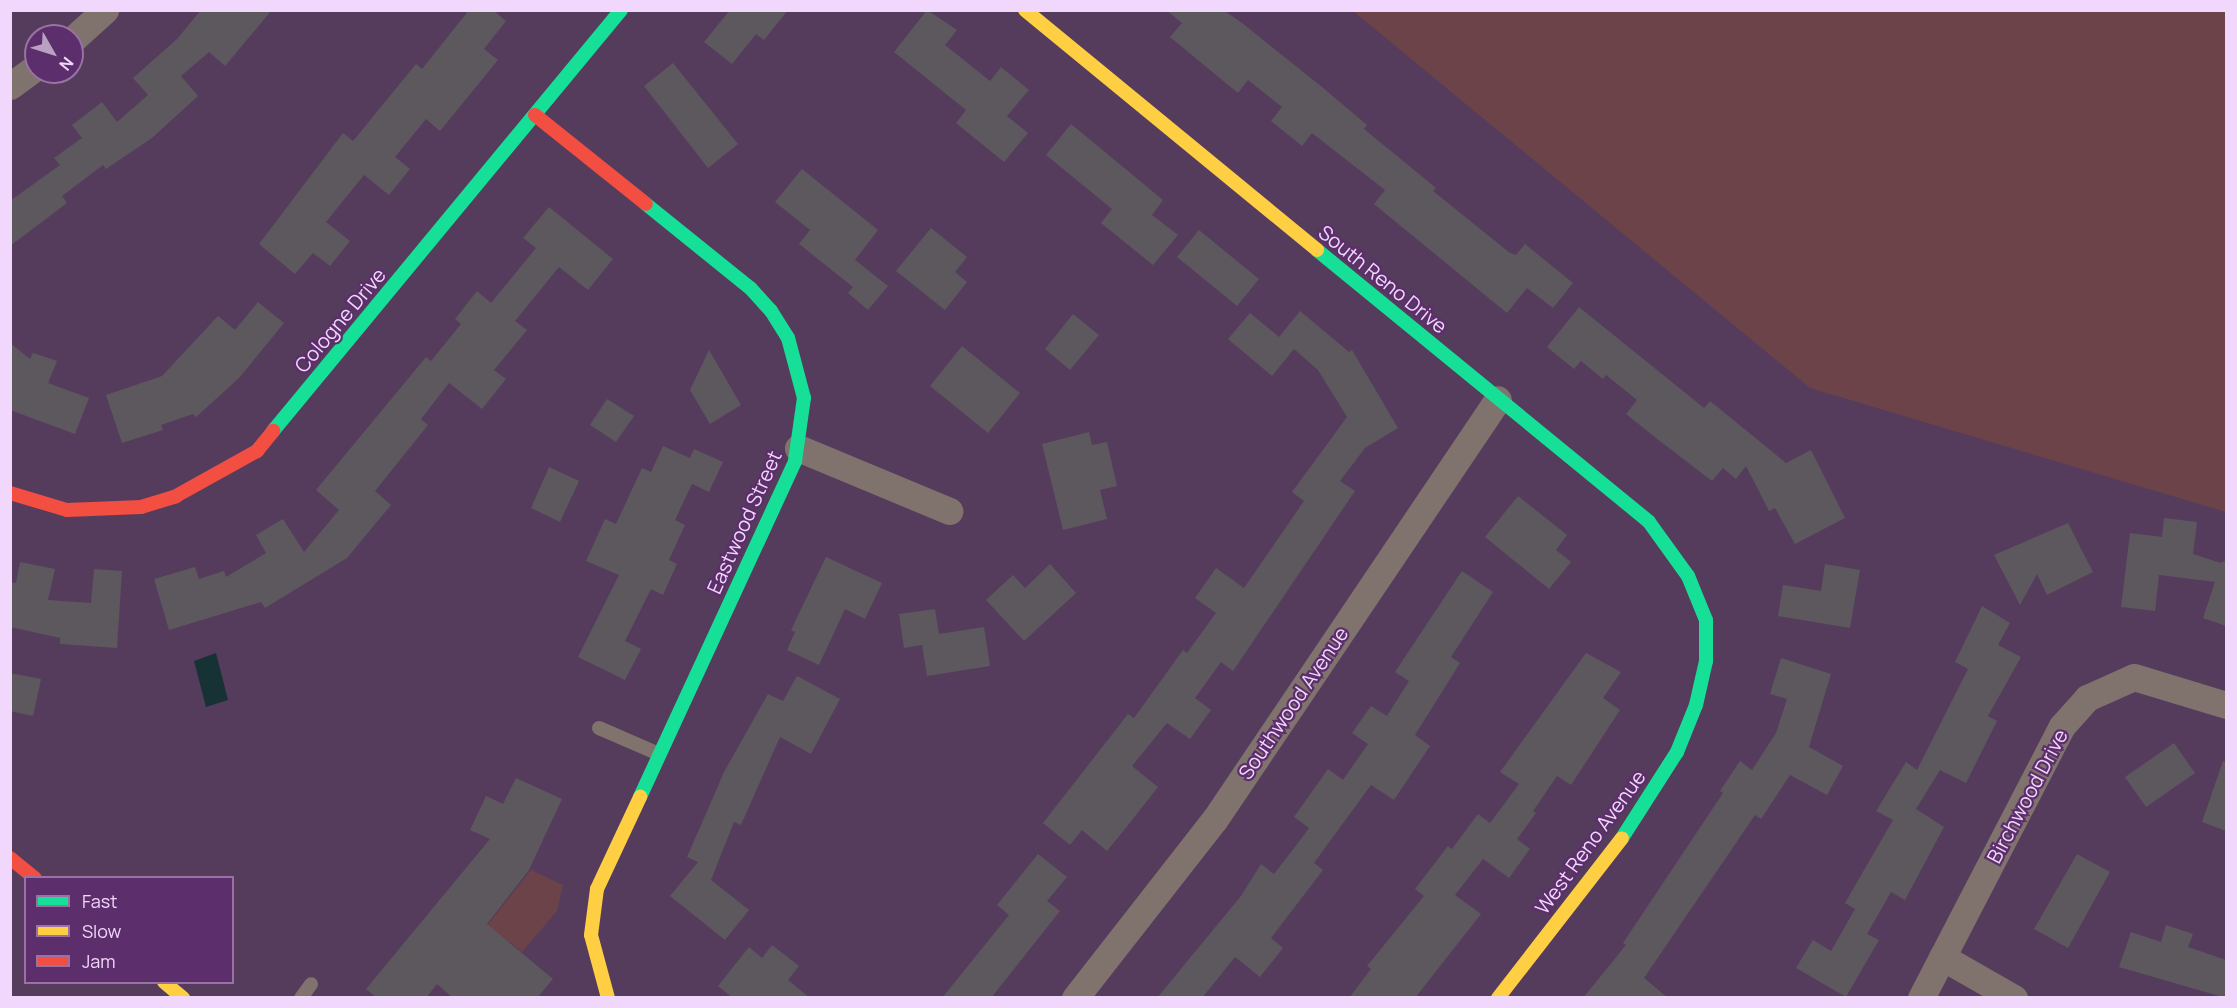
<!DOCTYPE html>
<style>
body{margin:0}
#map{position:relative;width:2237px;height:1008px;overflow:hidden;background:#553c5d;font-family:Manrope,sans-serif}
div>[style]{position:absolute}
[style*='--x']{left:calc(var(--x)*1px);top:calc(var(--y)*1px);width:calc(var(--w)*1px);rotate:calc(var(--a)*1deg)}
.green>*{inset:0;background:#6b4349}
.water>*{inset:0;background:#163235}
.building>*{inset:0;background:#5c585e}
.lane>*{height:14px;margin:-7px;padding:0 7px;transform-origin:7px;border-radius:7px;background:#80736d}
.street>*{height:27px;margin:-13.5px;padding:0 13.5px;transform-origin:13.5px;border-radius:13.5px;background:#80736d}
.fast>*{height:14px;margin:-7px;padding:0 7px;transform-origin:7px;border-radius:7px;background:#16e098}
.slow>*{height:14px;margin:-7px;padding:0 7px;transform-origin:7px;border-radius:7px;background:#ffcf43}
.jam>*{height:14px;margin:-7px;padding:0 7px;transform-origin:7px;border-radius:7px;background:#f24e42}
span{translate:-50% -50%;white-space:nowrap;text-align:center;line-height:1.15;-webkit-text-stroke:4.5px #5c2e6b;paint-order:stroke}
.street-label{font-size:20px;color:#f1d7fb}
.frame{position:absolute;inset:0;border:12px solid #f1d7fb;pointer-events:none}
.legend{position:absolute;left:24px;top:876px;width:210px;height:108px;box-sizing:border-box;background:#5c2e6b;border:2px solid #9872a5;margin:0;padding:8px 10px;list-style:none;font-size:18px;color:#f1d7fb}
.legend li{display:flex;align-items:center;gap:12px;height:30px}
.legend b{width:30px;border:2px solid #9872a5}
.north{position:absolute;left:24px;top:24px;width:60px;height:60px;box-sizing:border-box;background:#5c2e6b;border:2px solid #9872a5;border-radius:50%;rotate:129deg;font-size:16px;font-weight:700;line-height:24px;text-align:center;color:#f1d7fb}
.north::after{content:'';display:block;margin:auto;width:21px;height:27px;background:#baa1c4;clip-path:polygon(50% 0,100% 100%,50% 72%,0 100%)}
</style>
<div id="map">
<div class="green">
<i style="clip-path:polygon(1353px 11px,2226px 11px,2226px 512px,1810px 388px)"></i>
<i style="clip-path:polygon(531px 870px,563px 885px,557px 911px,522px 952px,510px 942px,503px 950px,482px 932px)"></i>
</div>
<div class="water">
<i style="clip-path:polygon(216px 653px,228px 700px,206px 707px,194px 661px)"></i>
</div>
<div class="building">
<i style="clip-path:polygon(201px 10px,272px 10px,225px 66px,209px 52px,181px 76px,198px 96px,152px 138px,106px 169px,103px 165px,62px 196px,67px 203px,10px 246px,10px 201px,60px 165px,54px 158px,82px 138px,72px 125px,102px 102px,117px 122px,148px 95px,133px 78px,177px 39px)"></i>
<i style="clip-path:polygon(469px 10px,493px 10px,506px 21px,484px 49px,498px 60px,440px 131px,426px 119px,395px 157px,410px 169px,389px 195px,364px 175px,326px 222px,350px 241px,330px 266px,313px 253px,295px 274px,259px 244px,343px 133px,353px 141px,416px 64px,422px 69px)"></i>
<i style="clip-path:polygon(730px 10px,788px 10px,764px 40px,756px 34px,732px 64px,704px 42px)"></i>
<i style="clip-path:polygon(927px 10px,957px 30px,945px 45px,990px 81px,1001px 67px,1029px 90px,1007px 116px,1028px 133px,1004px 162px,956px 123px,966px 110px,894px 52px)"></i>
<i style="clip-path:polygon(1166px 10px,1223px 10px,1242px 23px,1322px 87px,1367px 125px,1364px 129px,1436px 188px,1433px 191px,1510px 253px,1516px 255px,1525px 244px,1573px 283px,1553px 308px,1527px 288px,1507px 313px,1374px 204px,1385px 190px,1312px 133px,1302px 146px,1271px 121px,1282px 107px,1248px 80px,1238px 93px,1170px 37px,1182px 23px)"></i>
<i style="clip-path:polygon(673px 63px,738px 144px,708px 168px,644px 86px)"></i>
<i style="clip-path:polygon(1071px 124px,1163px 200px,1152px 215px,1178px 235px,1153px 265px,1101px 223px,1112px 209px,1046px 155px)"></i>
<i style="clip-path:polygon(802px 169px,878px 230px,855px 260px,888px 286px,868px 310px,848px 293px,853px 287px,799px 244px,810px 230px,775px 202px)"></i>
<i style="clip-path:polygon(549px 207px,613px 259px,588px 290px,559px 267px,515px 321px,527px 330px,494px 370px,506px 379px,482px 409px,449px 383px,421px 419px,428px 425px,375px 491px,391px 505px,347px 558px,265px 608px,261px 602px,169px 630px,154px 579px,195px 567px,199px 579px,224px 571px,226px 577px,266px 553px,256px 535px,283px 519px,304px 552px,339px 510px,316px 490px,426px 357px,431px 361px,461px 324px,455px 319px,477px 291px,491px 303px,536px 248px,523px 238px)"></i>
<i style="clip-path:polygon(931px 228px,967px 257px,955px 272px,967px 282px,945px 310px,896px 271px)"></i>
<i style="clip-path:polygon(1199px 230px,1259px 279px,1237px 306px,1177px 257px)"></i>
<i style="clip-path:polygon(258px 302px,284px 323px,239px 378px,196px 417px,193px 414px,161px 425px,163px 430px,122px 443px,106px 395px,162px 376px,218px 316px,235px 330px)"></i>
<i style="clip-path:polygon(1579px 307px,1704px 408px,1710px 401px,1786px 463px,1811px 450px,1845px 518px,1795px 544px,1775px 508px,1769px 511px,1746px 466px,1736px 479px,1723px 468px,1712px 481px,1656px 438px,1626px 414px,1637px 400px,1606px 375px,1603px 379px,1581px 361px,1574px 369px,1547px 347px)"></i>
<i style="clip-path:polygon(1300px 311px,1349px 352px,1352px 350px,1398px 428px,1365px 448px,1340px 481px,1355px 491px,1233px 671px,1221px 662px,1195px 698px,1211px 710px,1190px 739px,1167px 723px,1132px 766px,1158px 787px,1129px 824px,1107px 851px,1082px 830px,1070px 845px,1043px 823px,1128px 714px,1134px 718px,1183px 650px,1187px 653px,1216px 613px,1195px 598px,1216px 568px,1244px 588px,1304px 501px,1292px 492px,1347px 417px,1318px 370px,1294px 349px,1272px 376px,1228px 339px,1250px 313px,1279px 337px)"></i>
<i style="clip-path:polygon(1073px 314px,1099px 335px,1070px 370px,1045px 349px)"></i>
<i style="clip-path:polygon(10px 343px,30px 359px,33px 353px,57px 361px,48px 383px,89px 398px,75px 434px,10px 410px)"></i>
<i style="clip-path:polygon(962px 346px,1020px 393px,988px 433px,930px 386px)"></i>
<i style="clip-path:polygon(709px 350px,741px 405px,710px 424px,690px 390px)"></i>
<i style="clip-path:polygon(607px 399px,634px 416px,616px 442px,590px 425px)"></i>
<i style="clip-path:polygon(1089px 432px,1092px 445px,1107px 442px,1117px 486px,1100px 490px,1107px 519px,1063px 530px,1042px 444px)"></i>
<i style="clip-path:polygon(663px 446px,690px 458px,694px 449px,723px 462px,709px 492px,692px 484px,675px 520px,685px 525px,669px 560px,677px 564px,663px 595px,651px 589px,625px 641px,641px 649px,625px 680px,578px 657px,619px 575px,586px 561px,605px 519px,616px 524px,642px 468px,651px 472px)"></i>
<i style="clip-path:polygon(549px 467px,579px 481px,560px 522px,531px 508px)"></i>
<i style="clip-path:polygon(1518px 496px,1567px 535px,1556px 550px,1571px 562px,1549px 589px,1485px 537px)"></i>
<i style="clip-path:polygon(2164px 518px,2197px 522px,2193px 554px,2221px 563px,2226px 560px,2226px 626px,2203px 618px,2215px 582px,2159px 575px,2155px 611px,2121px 607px,2130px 533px,2162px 537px)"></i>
<i style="clip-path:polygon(2068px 523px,2093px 572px,2047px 595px,2037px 574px,2020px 605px,1994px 555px)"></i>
<i style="clip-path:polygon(826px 557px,882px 583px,865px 619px,845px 609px,819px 665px,787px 650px,795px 632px,791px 630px)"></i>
<i style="clip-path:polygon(20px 562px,55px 569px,48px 600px,91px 603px,94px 569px,122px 571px,117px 648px,60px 644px,60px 638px,10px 627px,10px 582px,16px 583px)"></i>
<i style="clip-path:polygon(1050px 564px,1076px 593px,1024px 641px,986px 600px,1013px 575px,1025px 588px)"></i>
<i style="clip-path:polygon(1825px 564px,1860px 570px,1850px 628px,1778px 616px,1783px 585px,1821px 591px)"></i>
<i style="clip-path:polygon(1462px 571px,1493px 592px,1451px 657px,1460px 663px,1415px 735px,1430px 746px,1394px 800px,1371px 785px,1314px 863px,1323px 870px,1271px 938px,1283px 948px,1260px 977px,1235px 957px,1202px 998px,1157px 998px,1241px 896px,1261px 864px,1274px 874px,1301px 839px,1309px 828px,1294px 817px,1328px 769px,1343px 780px,1368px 744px,1352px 733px,1371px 706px,1387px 716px,1409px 681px,1395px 672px)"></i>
<i style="clip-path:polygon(1982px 606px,2010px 623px,1998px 645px,2021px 657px,1988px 716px,1997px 721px,1966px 783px,1940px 770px,1916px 809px,1944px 827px,1905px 900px,1891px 892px,1867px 934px,1879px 940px,1846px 997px,1796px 968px,1813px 940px,1831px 951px,1855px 909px,1845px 903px,1893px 820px,1876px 811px,1906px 762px,1917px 770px,1968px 669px,1955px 662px)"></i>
<i style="clip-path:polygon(935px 609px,939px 634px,984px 627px,990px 666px,927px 676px,922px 645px,904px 648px,899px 614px)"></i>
<i style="clip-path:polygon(1586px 653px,1621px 672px,1603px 698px,1620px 710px,1571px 785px,1557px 776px,1533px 811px,1536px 813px,1517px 839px,1530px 849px,1509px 878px,1483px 859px,1455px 895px,1481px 914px,1415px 998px,1349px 998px,1371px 969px,1367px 966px,1424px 896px,1415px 889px,1448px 846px,1452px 849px,1478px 814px,1490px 823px,1519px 784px,1500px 772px)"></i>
<i style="clip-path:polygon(1781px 658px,1831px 674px,1809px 747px,1843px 766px,1827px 795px,1790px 775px,1761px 819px,1755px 815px,1644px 978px,1668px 998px,1583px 998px,1626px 945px,1623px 943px,1723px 793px,1720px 791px,1740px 761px,1752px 770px,1776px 733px,1787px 699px,1770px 694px)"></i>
<i style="clip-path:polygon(10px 673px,41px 679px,33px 716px,10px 711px)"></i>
<i style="clip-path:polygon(797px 676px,840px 699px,811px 754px,780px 737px,741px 825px,734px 822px,711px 880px,749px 910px,725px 940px,670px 896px,698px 862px,687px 857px,701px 825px,724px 772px,768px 694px,783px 701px)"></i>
<i style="clip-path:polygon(2174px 743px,2195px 773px,2146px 807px,2125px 777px)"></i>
<i style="clip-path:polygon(2223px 761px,2226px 762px,2226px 831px,2202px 822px)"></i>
<i style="clip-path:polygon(516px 778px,562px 799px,529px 870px,487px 924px,553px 979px,537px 998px,453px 998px,437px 984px,426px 998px,377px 998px,366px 989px,490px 839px,470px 830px,486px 796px,503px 804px)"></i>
<i style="clip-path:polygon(1038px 854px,1067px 877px,1047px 901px,1060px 911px,991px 998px,942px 998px,1009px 915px,997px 905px)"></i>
<i style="clip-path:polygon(2077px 854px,2110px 872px,2068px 948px,2034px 929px)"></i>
<i style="clip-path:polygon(2166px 925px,2193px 934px,2188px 947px,2226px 960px,2226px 998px,2119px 967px,2131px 932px,2161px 942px)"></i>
<i style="clip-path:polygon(772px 945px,799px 966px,788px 980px,810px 998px,733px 998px,718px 986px,749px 947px,762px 958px)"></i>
</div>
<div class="lane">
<i style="--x:599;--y:728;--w:65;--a:23.4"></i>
<i style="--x:301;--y:998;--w:17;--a:-54"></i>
</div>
<div class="street">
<i style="--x:72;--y:40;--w:45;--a:-42.3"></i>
<i style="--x:10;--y:86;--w:32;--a:-36"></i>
<i style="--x:798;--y:448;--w:164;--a:22.6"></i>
<i style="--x:1942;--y:957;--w:83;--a:29.7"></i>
<i style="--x:1075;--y:998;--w:227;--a:-52"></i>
<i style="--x:1215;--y:819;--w:506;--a:-56.03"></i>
<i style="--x:1921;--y:998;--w:306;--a:-62.6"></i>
<i style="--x:2062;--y:726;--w:38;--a:-48"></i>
<i style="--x:2087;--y:698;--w:51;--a:-24.1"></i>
<i style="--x:2134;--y:677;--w:96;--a:16.9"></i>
</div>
<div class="fast">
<i style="--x:1317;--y:250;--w:429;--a:39.3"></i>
<i style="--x:1649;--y:522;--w:67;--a:54.2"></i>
<i style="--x:1688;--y:576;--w:48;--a:67.8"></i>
<i style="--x:1706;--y:620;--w:41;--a:90"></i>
<i style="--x:1706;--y:661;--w:45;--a:102.8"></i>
<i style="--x:1696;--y:705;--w:51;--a:112"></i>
<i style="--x:1677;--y:752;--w:102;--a:122.6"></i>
<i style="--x:273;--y:431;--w:546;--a:-50.42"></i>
<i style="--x:640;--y:797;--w:370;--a:-65.2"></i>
<i style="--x:795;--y:461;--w:64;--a:-81.9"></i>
<i style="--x:804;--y:398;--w:62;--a:-104.9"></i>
<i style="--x:788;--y:338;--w:32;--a:-122"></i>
<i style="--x:771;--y:311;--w:31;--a:-132"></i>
<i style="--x:750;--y:288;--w:134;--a:-141.1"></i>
</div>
<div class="slow">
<i style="--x:1025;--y:10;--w:378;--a:39.4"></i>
<i style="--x:164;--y:982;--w:25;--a:40"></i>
<i style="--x:608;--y:998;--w:65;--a:-105.1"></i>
<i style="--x:591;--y:935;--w:46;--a:-82.6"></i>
<i style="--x:597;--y:889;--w:102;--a:-64.9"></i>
<i style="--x:1498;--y:998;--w:202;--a:-52.2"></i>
</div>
<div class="jam">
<i style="--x:535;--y:115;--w:142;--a:38.7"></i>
<i style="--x:10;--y:493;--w:59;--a:16.6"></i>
<i style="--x:67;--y:510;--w:74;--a:-2.3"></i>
<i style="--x:141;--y:507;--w:37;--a:-17"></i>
<i style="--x:176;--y:496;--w:93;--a:-29.1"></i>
<i style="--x:257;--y:451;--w:26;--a:-51"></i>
<i style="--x:10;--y:858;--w:32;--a:39"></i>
</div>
<div class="street-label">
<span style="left:1383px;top:279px;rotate:39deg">South Reno Drive</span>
<span style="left:340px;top:320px;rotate:-50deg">Cologne Drive</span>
<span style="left:744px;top:522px;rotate:-66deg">Eastwood Street</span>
<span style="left:1293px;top:703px;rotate:-56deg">Southwood Avenue</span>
<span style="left:2027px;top:796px;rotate:-62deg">Birchwood Drive</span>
<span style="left:1590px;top:842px;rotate:-54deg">West Reno Avenue</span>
</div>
<div class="frame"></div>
<ul class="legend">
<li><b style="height:8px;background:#16e098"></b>Fast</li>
<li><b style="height:8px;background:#ffcf43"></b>Slow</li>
<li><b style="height:8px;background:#f24e42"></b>Jam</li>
</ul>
<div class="north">N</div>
</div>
